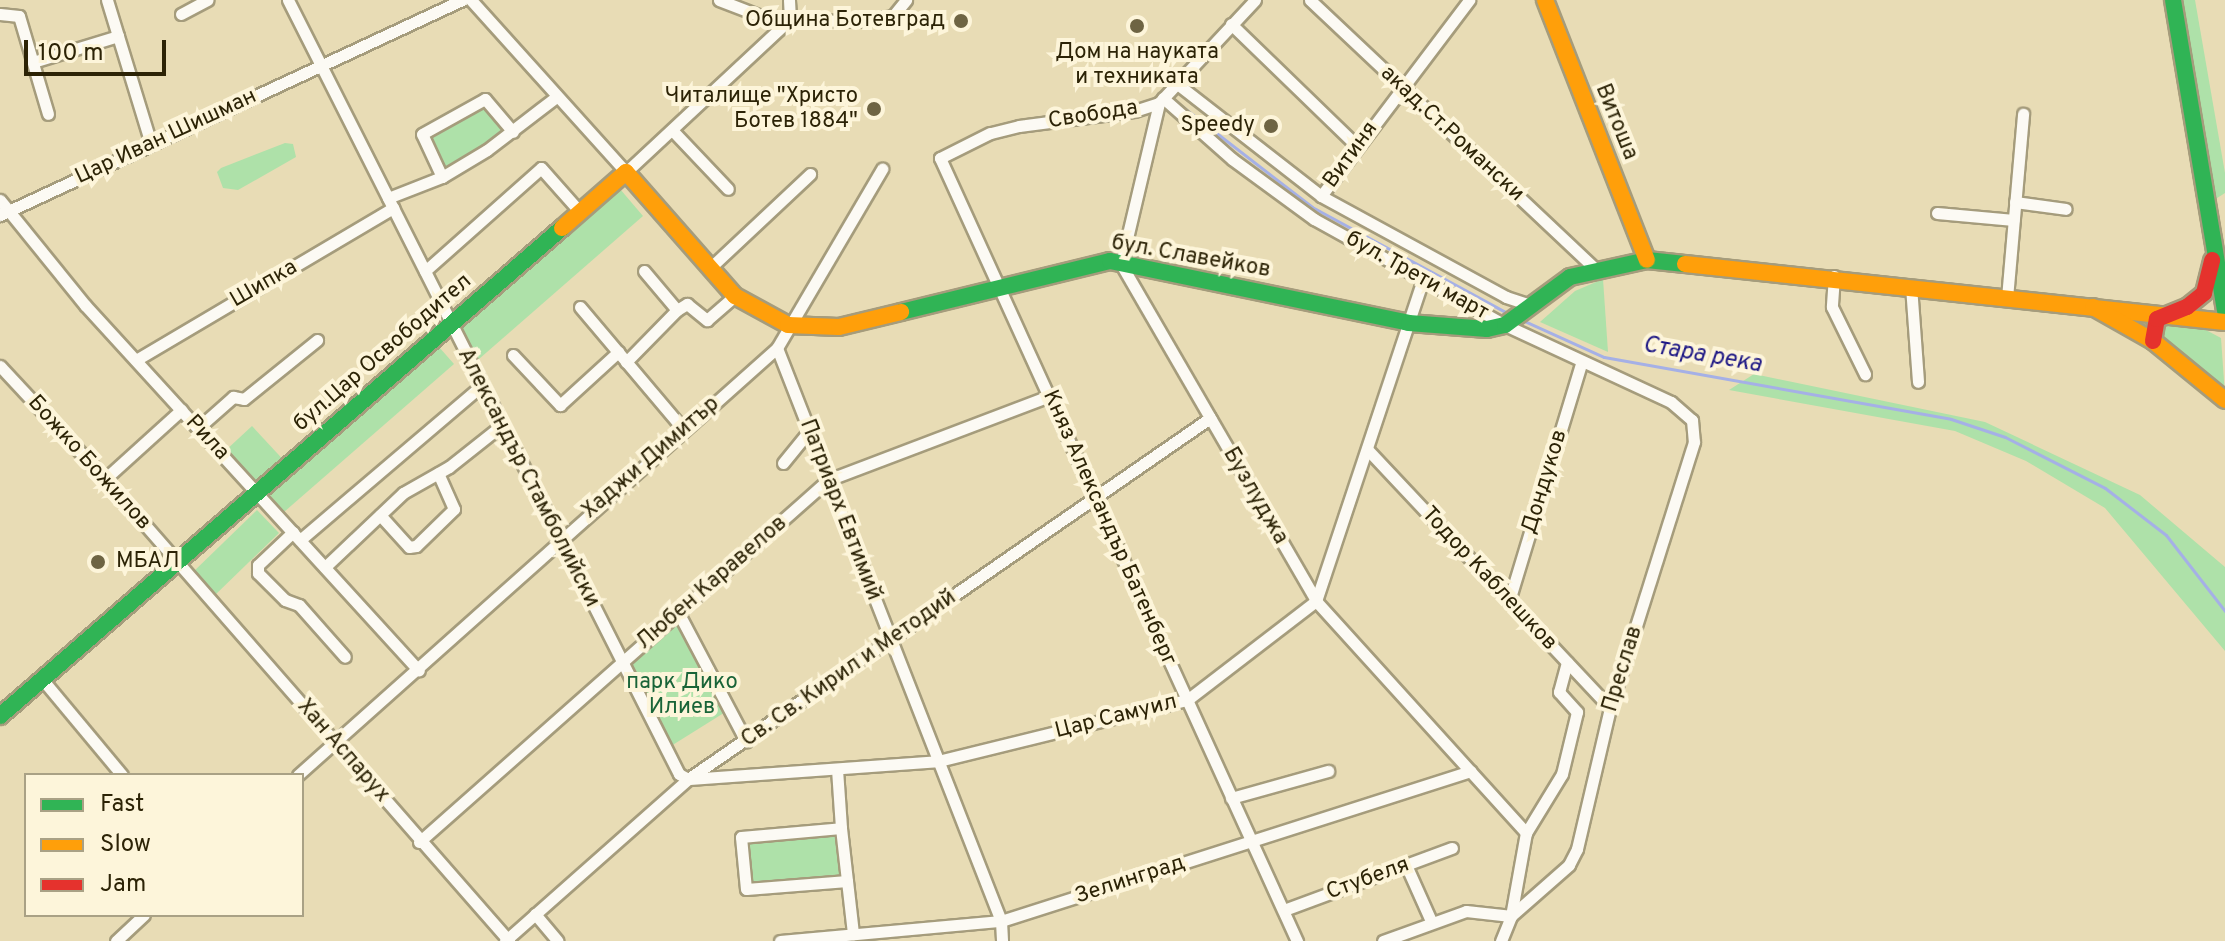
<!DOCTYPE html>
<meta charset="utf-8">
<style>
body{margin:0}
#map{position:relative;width:2225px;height:941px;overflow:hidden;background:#e8dcb5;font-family:Overpass,sans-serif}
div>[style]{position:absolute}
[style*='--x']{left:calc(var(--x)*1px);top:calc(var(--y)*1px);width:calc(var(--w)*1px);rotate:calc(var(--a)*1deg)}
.green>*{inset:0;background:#aee1a9}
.stream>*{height:3px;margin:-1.5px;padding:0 1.5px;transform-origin:1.5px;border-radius:1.5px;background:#a5b0e6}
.roads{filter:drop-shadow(2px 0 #a59c7c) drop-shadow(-2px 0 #a59c7c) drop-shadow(0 2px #a59c7c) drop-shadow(0 -2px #a59c7c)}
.street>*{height:11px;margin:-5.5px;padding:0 5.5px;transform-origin:5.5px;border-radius:5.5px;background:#fcfaf4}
.fast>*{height:16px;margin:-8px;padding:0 8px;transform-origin:8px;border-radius:8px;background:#30b455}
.slow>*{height:16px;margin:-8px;padding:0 8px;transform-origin:8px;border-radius:8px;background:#ff9f0a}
.jam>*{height:16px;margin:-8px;padding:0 8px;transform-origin:8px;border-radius:8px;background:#e5322d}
.dots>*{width:22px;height:22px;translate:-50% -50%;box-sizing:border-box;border:4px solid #fdf5da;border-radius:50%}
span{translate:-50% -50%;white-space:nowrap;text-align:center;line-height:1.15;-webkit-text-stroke:8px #fdf5da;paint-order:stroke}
.poi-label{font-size:22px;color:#2c2306}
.right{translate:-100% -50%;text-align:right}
.left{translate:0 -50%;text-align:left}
.street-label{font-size:22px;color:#2c2306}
.park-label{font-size:22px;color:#196438}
.water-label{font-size:24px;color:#1e1885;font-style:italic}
.legend{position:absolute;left:24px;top:773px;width:280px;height:144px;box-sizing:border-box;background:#fdf5da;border:2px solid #a9a185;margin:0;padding:10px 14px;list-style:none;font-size:24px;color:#2c2306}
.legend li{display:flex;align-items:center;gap:16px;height:40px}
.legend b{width:40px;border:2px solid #a9a185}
.scale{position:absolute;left:24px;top:40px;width:142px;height:36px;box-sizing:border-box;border:4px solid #2c2306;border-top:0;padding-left:10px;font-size:24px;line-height:28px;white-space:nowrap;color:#2c2306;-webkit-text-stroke:6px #fdf5da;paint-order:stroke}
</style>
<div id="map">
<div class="green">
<i style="clip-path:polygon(2181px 0,2195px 0,2225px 173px,2225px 193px,2214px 200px)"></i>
<i style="clip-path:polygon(485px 102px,510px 132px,443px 173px,425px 137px)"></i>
<i style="clip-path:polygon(285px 143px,293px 144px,296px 157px,238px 190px,223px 188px,217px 172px,221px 168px)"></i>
<i style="clip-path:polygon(620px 189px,643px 216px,479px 359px,455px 331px)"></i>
<i style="clip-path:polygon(1603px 279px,1608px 352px,1540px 322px,1575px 291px)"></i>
<i style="clip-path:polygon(2164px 323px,2204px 329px,2221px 338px,2225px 395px,2159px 337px)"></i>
<i style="clip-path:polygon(439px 347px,454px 364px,284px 512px,269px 494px)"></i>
<i style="clip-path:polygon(1754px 374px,1985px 422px,2140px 495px,2225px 567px,2225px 651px,2105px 508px,2026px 461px,1955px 431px,1729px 390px)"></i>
<i style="clip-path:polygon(252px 426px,290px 467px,263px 492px,225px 451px)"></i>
<i style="clip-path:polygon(257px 510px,279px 533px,213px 597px,191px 574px)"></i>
<i style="clip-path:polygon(679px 622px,727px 711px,671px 746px,631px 664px)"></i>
<i style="clip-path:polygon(838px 833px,841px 876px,749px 883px,746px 840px)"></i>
</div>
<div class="stream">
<i style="--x:1175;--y:101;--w:173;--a:37.7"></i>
<i style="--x:1312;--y:207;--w:226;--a:28.5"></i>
<i style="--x:1522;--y:320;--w:90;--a:24.3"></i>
<i style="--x:1604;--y:357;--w:352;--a:10.1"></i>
<i style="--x:1951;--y:419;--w:57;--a:18.4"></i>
<i style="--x:2005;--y:437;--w:112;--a:27"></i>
<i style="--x:2105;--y:488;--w:77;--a:37.6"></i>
<i style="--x:2166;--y:535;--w:96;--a:52.2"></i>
</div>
<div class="roads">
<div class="street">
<i style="--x:107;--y:0;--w:151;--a:73"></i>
<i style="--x:288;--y:0;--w:867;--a:63.2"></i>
<i style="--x:679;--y:774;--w:10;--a:29"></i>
<i style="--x:688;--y:779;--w:251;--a:-4.1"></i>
<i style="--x:938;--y:761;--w:256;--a:-13.8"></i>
<i style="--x:1187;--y:700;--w:163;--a:-37.5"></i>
<i style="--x:1316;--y:601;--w:338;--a:-71.6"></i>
<i style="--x:471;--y:0;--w:232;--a:48"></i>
<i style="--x:626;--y:172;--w:224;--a:-43"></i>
<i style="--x:719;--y:0;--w:56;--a:21"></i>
<i style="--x:771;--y:20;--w:88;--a:0.7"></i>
<i style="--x:859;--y:21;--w:34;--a:-8"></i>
<i style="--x:893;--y:16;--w:21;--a:-51"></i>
<i style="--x:789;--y:0;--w:19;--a:87"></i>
<i style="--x:1255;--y:0;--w:141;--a:133"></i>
<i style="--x:1159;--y:103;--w:26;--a:162"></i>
<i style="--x:1134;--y:111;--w:116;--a:172.6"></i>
<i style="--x:1019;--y:126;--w:30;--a:166"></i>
<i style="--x:990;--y:133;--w:56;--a:153.4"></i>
<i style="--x:940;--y:158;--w:861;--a:65.49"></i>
<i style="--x:1310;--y:0;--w:390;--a:43.3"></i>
<i style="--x:0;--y:14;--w:19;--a:6"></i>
<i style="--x:19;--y:16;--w:102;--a:73.5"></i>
<i style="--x:181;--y:14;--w:30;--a:-28"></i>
<i style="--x:1231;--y:24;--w:175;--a:44.1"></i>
<i style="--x:33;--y:62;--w:89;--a:-17"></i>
<i style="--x:1176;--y:83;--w:184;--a:37.9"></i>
<i style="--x:1321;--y:196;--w:211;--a:28.6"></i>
<i style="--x:1506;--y:297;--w:28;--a:18"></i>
<i style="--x:1163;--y:98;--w:92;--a:41.5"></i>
<i style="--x:1232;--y:159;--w:102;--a:36.2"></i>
<i style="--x:1314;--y:219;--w:218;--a:29"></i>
<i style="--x:1505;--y:325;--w:183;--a:24.9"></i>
<i style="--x:1671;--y:402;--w:28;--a:41"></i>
<i style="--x:1692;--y:420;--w:22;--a:85"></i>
<i style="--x:1694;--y:442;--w:279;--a:107.5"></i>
<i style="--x:1610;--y:708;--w:145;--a:103.2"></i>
<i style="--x:1577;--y:849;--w:18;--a:117"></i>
<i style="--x:1569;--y:865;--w:77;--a:138.7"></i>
<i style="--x:1159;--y:103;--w:165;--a:103.3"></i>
<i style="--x:1121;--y:264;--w:389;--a:59.9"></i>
<i style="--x:1316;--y:601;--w:313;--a:47.8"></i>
<i style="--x:672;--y:130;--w:81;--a:46.5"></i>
<i style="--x:442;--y:177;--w:47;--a:-114.9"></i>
<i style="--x:422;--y:134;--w:72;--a:-29.1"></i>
<i style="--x:485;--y:99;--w:43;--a:49.7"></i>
<i style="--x:1321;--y:196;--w:246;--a:-52.9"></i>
<i style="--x:388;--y:198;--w:58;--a:-21.3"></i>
<i style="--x:442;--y:177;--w:52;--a:-31"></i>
<i style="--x:487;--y:150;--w:87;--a:-37.5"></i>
<i style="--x:0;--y:200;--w:135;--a:51"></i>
<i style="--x:85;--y:305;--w:495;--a:47.6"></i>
<i style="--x:2015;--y:202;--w:51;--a:7.8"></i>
<i style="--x:1937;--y:213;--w:77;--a:5.2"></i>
<i style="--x:0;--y:215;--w:510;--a:-24.96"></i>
<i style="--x:711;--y:267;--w:136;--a:-43.2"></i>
<i style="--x:425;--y:271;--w:155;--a:-41.6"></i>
<i style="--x:541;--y:168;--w:59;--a:48.4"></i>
<i style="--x:1834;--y:276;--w:31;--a:94"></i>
<i style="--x:1832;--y:307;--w:75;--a:63.8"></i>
<i style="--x:1911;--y:286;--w:96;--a:85.8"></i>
<i style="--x:2007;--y:298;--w:185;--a:-85"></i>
<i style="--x:580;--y:307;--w:160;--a:49.8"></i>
<i style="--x:677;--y:310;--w:12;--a:-31"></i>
<i style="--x:687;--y:304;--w:26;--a:39"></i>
<i style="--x:707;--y:320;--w:37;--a:-41"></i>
<i style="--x:777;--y:348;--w:615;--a:68.65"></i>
<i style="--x:1001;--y:921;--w:20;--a:87"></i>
<i style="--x:513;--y:355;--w:69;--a:46.8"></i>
<i style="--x:560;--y:405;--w:79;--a:-42.4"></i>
<i style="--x:136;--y:360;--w:299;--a:-30.6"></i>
<i style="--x:626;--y:362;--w:73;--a:-45.6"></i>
<i style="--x:677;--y:310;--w:51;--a:-130.2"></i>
<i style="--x:0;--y:366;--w:154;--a:47.1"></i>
<i style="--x:105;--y:479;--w:614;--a:48.83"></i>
<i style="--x:198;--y:428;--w:47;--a:-41.5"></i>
<i style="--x:233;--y:397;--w:11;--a:10"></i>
<i style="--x:244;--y:399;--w:94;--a:-38.9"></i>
<i style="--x:1367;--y:449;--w:355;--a:46.8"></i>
<i style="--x:783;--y:463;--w:41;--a:-50.9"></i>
<i style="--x:105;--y:479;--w:103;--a:-42.2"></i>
<i style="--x:380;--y:515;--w:43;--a:47.8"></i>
<i style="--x:409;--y:547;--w:7;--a:-8"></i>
<i style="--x:416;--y:546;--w:53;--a:-44.2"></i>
<i style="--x:454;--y:509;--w:39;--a:-114"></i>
<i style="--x:293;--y:532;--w:48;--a:136.7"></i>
<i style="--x:258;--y:565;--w:8;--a:90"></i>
<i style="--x:258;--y:573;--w:38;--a:45"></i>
<i style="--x:285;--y:600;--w:15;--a:20"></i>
<i style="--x:299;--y:605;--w:69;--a:48.5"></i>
<i style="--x:300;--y:540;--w:239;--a:-40.4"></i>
<i style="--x:325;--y:567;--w:108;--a:-43.5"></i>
<i style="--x:403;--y:493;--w:53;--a:-29.5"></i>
<i style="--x:449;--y:467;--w:68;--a:-38.4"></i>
<i style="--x:1509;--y:601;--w:248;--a:-73.1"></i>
<i style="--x:679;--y:614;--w:144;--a:62.2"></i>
<i style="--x:42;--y:679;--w:125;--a:50.2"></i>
<i style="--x:837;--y:769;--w:59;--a:86.1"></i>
<i style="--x:298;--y:775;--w:642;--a:-41.72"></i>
<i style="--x:777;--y:348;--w:208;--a:-59.6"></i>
<i style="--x:1231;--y:798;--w:101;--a:-15.6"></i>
<i style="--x:419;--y:842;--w:546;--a:-41.51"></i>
<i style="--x:828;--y:480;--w:236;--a:-20.8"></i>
<i style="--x:1406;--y:865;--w:61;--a:65.9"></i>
<i style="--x:847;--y:881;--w:101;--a:175.5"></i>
<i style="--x:746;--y:889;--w:52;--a:-95.5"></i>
<i style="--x:741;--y:837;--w:100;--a:-5.1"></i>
<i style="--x:841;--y:828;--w:107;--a:83.5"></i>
<i style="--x:1284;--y:910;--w:179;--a:-20.3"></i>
<i style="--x:535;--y:914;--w:35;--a:50"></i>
<i style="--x:116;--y:941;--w:38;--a:-43"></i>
<i style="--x:505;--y:941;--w:244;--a:-41.5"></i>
<i style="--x:688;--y:779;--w:635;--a:-34.67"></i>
<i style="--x:780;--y:941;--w:222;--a:-5.2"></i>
<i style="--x:1001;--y:921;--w:493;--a:-17.7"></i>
<i style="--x:1383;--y:941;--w:88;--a:-19.9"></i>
<i style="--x:1466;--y:911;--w:45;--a:6.3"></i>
<i style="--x:1501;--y:941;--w:27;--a:-68"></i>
<i style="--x:1511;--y:916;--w:84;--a:-79.8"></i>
<i style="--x:1526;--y:833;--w:69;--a:-58.6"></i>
<i style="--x:1562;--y:774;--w:64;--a:-76.4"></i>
<i style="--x:1577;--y:712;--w:27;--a:-132"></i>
<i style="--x:1559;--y:692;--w:31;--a:-75"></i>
</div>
<div class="fast">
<i style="--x:2173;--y:0;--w:314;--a:80.5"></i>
<i style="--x:901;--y:312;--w:215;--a:-13.7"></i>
<i style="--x:1110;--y:261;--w:305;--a:11.7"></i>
<i style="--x:1409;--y:323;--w:78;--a:4.4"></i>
<i style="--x:1487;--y:329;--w:18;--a:-13"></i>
<i style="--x:1505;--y:325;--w:81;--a:-36.4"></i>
<i style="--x:1570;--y:277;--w:79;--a:-12.4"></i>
<i style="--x:1647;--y:260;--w:38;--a:6"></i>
<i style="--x:0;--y:716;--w:744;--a:-40.97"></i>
</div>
<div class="slow">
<i style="--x:1545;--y:0;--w:279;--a:68.6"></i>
<i style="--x:562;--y:228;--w:85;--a:-41.2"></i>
<i style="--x:626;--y:172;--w:165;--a:48.7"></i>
<i style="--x:735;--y:296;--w:60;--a:28.7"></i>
<i style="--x:788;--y:325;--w:51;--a:2.2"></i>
<i style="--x:839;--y:327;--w:64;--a:-13.6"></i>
<i style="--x:1685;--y:264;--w:543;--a:6.13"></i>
<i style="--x:2093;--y:307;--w:69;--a:29.5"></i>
<i style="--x:2153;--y:341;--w:93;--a:39.3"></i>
</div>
<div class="jam">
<i style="--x:2153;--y:341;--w:22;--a:-80"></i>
<i style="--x:2157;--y:319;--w:32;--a:-22"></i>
<i style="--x:2187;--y:307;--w:22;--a:-39"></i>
<i style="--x:2204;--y:293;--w:34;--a:-76"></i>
</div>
</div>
<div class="dots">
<i style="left:961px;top:21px;background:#6e6443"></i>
<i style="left:1137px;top:26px;background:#6e6443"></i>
<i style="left:874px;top:109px;background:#6e6443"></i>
<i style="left:1271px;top:126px;background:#6e6443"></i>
<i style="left:98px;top:562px;background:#6e6443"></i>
</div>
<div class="poi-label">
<span class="right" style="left:945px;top:21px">Община Ботевград</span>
<span style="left:1137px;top:65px">Дом на науката<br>и техниката</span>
<span class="right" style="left:858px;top:109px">Читалище "Христо<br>Ботев 1884"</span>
<span class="right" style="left:1255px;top:126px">Speedy</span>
<span class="left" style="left:116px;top:562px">МБАЛ</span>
</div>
<div class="street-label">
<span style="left:1093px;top:115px;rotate:-9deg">Свобода</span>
<span style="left:1616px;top:122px;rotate:68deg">Витоша</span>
<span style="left:1452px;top:134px;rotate:43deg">акад.Ст.Романски</span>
<span style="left:166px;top:137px;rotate:-25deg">Цар Иван Шишман</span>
<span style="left:1351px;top:155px;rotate:-54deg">Витиня</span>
<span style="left:1191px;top:257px;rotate:10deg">бул. Славейков</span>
<span style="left:1417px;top:276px;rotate:29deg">бул. Трети март</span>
<span style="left:264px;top:284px;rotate:-30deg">Шипка</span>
<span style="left:383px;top:353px;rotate:-41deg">бул.Цар Освободител</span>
<span style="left:207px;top:438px;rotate:47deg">Рила</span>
<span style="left:651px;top:458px;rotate:-41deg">Хаджи Димитър</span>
<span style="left:89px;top:463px;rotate:48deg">Божко Божилов</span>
<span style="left:528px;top:478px;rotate:63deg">Александър Стамболийски</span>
<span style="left:1545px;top:482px;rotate:-73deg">Дондуков</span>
<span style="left:1255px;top:496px;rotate:60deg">Бузлуджа</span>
<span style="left:840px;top:510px;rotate:69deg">Патриарх Евтимий</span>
<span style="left:1109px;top:528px;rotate:66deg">Княз Александър Батенберг</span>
<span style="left:1489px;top:579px;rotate:47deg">Тодор Каблешков</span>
<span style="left:712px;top:583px;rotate:-41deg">Любен Каравелов</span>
<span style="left:849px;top:669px;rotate:-35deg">Св. Св. Кирил и Методий</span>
<span style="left:1623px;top:669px;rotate:-73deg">Преслав</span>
<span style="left:1116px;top:717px;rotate:-14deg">Цар Самуил</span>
<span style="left:343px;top:751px;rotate:49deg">Хан Аспарух</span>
<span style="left:1368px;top:879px;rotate:-20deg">Стубеля</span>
<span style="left:1130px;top:880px;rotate:-18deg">Зелинград</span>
</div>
<div class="park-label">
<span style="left:682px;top:695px">парк Дико<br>Илиев</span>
</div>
<div class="water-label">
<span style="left:1702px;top:356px;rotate:10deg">Стара река</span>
</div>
<ul class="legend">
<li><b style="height:10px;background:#30b455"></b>Fast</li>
<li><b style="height:10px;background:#ff9f0a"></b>Slow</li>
<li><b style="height:10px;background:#e5322d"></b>Jam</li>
</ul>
<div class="scale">100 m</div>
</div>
